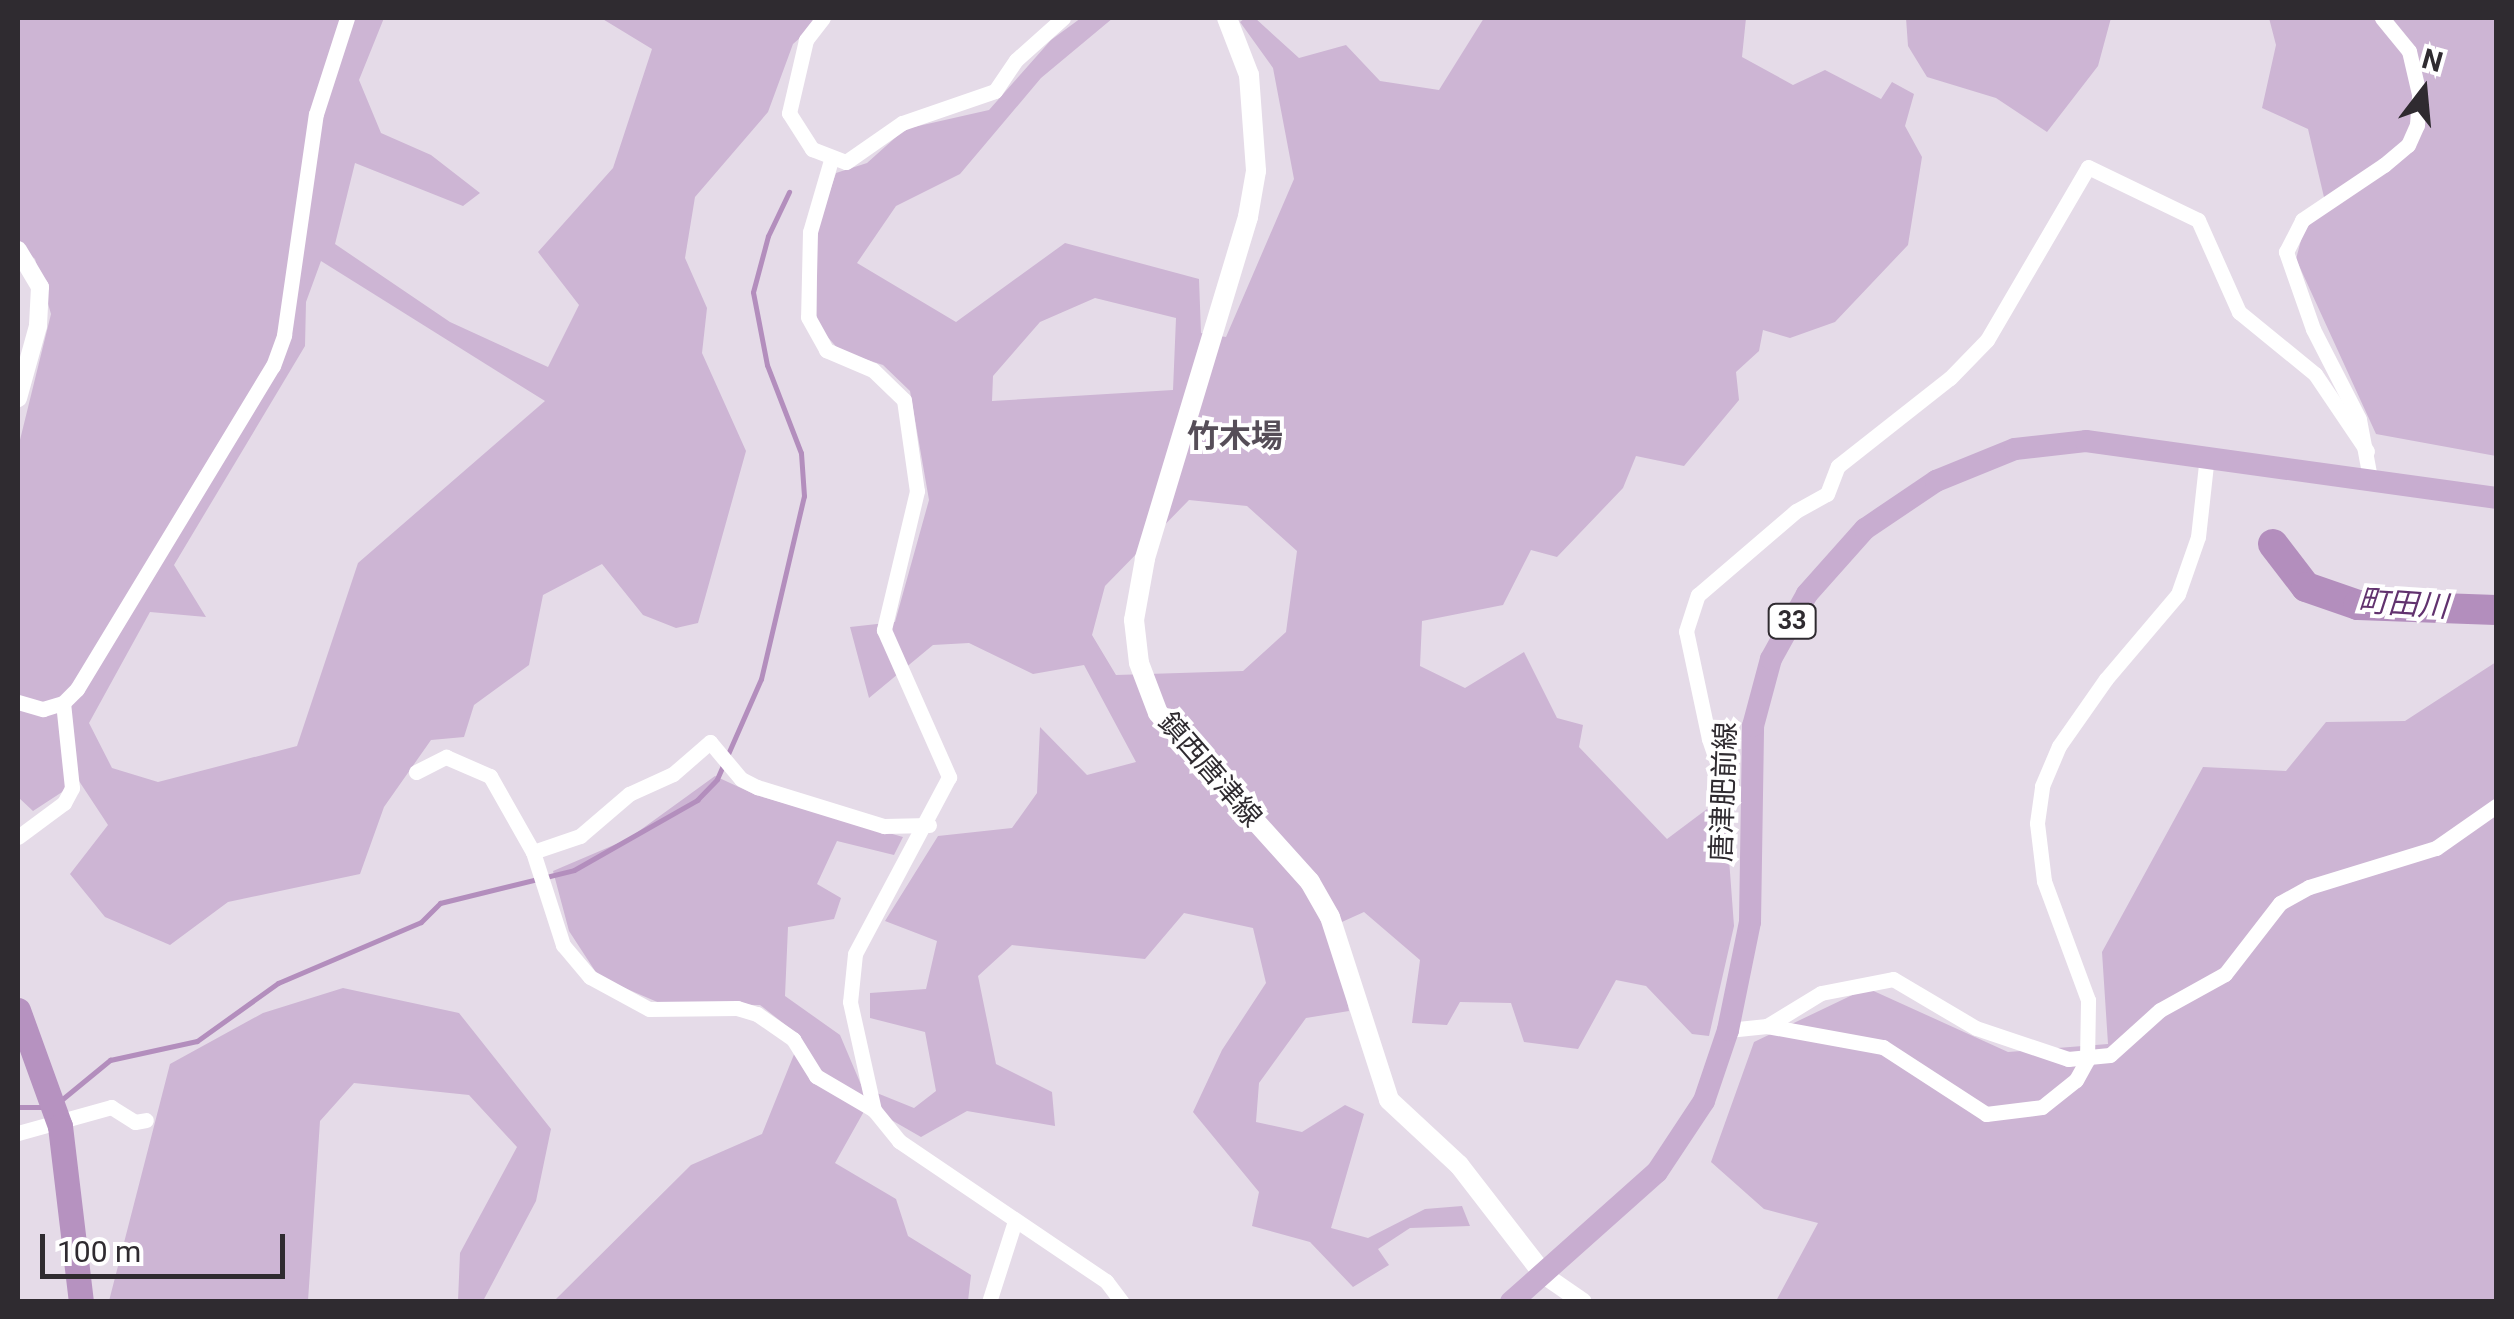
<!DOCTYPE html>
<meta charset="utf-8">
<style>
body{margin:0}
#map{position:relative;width:2514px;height:1319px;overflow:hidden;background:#e5dbe8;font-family:Roboto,"Noto Sans JP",sans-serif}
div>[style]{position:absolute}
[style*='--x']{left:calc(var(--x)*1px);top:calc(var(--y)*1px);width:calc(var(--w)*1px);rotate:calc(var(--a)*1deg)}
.green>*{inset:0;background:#cdb5d4}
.stream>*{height:5px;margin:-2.5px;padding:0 2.5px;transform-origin:2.5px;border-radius:2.5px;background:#b38ebd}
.river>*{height:30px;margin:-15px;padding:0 15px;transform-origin:15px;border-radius:15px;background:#b38ebd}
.minor>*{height:15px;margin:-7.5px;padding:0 7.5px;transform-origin:7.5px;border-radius:7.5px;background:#fff}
.tertiary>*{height:18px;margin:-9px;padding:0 9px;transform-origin:9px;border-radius:9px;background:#fff}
.secondary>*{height:20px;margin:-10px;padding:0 10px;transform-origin:10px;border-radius:10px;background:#fff}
.primary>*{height:22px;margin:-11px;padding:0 11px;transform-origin:11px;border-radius:11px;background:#c8add0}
.trunk>*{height:25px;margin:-12.5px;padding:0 12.5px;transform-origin:12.5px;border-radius:12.5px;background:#b692c0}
span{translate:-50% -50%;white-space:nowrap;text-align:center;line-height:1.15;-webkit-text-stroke:8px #fff;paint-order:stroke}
.shield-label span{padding:2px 8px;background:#fff;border:2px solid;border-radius:8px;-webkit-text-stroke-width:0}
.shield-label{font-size:25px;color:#2f2b30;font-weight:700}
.street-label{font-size:28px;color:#2f2b30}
.water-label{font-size:30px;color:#61326e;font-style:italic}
.quarter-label{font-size:32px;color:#564e58;font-weight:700}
.frame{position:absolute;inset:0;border:20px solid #2f2b30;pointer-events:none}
.north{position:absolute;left:2374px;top:40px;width:100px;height:100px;-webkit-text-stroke:8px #fff;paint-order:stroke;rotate:16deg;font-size:28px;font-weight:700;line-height:40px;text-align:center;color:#2f2b30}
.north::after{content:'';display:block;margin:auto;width:35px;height:45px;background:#2f2b30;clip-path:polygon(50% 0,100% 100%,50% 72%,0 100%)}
.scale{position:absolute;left:40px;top:1234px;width:245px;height:45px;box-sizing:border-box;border:5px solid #2f2b30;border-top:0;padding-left:12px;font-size:30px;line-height:35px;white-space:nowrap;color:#2f2b30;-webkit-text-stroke:8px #fff;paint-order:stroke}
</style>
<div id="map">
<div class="green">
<i style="clip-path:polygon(evenodd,18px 18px,384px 18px,359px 80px,381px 133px,431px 155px,480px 193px,463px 206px,355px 163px,335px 244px,450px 322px,548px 367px,579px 305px,538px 252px,613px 168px,652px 49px,601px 18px,823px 18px,793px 44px,768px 112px,695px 197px,685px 258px,707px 308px,702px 353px,746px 451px,698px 623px,676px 628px,643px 615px,602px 564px,543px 595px,529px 665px,474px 705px,464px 737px,431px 740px,384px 807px,360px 874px,228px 902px,170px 945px,105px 917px,70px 874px,108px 825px,79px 781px,33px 811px,18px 797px,18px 448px,51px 314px,35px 259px,18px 243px,18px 18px,321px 261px,545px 401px,358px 563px,297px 746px,158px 782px,112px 768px,89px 723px,150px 612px,206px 617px,174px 565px,305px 346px,306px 302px,321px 261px)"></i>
<i style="clip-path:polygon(evenodd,1081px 18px,1113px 18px,1041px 78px,960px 174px,896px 206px,857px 263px,956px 322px,1065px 243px,1199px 279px,1201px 333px,1226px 337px,1294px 179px,1273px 68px,1240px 22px,1245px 18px,1255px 18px,1299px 58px,1346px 45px,1380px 81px,1439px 90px,1484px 18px,1746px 18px,1742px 57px,1793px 85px,1825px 70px,1881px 99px,1892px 82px,1914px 94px,1905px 126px,1922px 157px,1908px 245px,1835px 322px,1790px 338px,1763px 330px,1759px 351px,1736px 372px,1739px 400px,1684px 466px,1636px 456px,1623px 488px,1557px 557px,1531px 550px,1503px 605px,1422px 621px,1420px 666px,1465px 688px,1524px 652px,1557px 718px,1583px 725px,1579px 747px,1667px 839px,1707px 809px,1727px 832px,1734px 926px,1709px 1036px,1692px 1034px,1646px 986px,1616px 980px,1578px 1049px,1524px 1042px,1511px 1003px,1460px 1002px,1447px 1025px,1412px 1023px,1420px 960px,1364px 912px,1333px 926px,1349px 1011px,1306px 1018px,1259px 1083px,1256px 1122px,1302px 1132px,1345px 1105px,1364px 1114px,1331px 1228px,1368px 1238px,1425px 1209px,1462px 1206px,1470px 1226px,1410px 1228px,1378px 1249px,1389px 1265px,1353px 1287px,1310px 1242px,1252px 1226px,1259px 1192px,1193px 1112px,1222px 1050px,1266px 983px,1253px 928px,1184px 913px,1145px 959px,1012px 945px,978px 976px,996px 1064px,1052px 1092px,1055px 1126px,967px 1111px,921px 1137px,867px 1106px,835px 1163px,896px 1199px,908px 1236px,971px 1275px,968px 1301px,554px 1301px,691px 1165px,762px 1134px,801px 1037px,760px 1005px,662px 1004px,599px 977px,569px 931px,553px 871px,628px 839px,715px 776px,756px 795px,903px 837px,894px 855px,837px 841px,817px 884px,841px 898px,834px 919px,788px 927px,785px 996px,840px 1035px,862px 1087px,914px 1108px,936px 1091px,925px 1032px,870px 1018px,870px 993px,926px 989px,937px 941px,885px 921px,938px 836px,1012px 828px,1037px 793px,1040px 727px,1087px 775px,1136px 762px,1084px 665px,1033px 674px,969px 643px,933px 645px,869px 698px,850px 627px,895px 622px,929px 500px,910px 391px,883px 365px,840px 351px,817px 325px,817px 229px,836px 173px,867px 163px,905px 129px,989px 110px,1051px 40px,1081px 18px,1095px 298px,1176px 318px,1173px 390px,992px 401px,993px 376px,1040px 322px,1095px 298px,1081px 18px,1189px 500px,1247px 506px,1297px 551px,1286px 632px,1243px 671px,1116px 675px,1092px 635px,1105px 586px,1189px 500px)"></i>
<i style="clip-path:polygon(1906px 18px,2111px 18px,2098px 66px,2047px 132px,1996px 98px,1927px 77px,1908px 46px)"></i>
<i style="clip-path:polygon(2269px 18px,2496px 18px,2496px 456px,2376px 434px,2296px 259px,2304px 229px,2327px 210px,2308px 129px,2262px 108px,2276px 45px)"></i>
<i style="clip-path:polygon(2496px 662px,2496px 1301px,1776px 1301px,1818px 1223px,1764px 1209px,1711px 1162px,1754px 1042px,1867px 988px,2008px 1052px,2108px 1044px,2102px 952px,2203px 767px,2286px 771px,2326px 722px,2405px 721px)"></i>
<i style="clip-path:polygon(343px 988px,459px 1013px,551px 1129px,536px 1201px,483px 1301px,458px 1301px,460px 1253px,517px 1147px,469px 1095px,354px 1083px,320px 1121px,308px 1301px,109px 1301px,170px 1064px,263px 1013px)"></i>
</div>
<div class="stream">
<i style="--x:60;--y:1101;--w:65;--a:-39.4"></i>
<i style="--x:110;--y:1060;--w:89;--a:-12.3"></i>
<i style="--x:197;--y:1041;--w:100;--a:-35.6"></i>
<i style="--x:278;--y:983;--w:155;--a:-23.1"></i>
<i style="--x:421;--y:922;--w:27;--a:-45"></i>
<i style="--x:440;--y:903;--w:138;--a:-13.8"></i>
<i style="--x:574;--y:870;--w:142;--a:-29.6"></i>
<i style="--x:697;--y:800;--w:29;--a:-46"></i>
<i style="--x:717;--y:779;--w:109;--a:-66.3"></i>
<i style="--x:761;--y:679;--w:188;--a:-76.8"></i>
<i style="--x:804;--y:496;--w:43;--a:-94"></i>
<i style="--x:801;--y:453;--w:94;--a:-111.1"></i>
<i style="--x:767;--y:365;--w:74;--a:-100.9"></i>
<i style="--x:753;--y:292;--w:58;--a:-75"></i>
<i style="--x:768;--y:236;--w:49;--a:-64.5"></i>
<i style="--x:18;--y:1107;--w:28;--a:0"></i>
</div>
<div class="river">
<i style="--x:2273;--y:544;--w:54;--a:52.5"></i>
<i style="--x:2306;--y:587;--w:55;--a:19.1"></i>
<i style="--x:2358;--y:605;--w:138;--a:2.1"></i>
</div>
<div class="minor">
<i style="--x:823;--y:18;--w:28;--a:128"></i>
<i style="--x:806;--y:40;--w:75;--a:103.1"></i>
<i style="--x:789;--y:113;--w:43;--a:57.4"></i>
<i style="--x:812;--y:149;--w:36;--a:21"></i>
<i style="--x:846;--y:162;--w:68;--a:-34.9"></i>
<i style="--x:902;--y:123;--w:98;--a:-19"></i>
<i style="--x:995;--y:91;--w:37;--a:-56"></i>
<i style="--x:1016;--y:60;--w:63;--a:-41.8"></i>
<i style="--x:831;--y:160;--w:75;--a:106.3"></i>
<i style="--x:810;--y:232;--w:85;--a:91.3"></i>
<i style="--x:808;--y:317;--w:38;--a:61"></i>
<i style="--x:826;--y:350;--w:51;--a:23.1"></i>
<i style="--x:873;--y:370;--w:43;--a:44.1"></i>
<i style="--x:904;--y:400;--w:92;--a:81.9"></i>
<i style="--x:917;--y:491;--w:143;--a:103.4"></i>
<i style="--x:884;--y:630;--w:161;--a:66.1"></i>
<i style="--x:949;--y:777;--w:200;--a:118"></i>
<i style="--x:855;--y:954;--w:48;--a:95.9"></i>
<i style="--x:850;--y:1002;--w:111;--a:77.5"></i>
<i style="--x:874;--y:1110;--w:40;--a:51"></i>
<i style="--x:899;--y:1141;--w:250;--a:34.1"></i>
<i style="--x:1106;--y:1281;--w:26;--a:53"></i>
<i style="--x:2370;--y:478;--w:60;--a:-100.6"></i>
<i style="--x:2359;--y:419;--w:101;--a:-117.1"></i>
<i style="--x:2313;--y:329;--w:82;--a:-109.3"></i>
<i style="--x:2286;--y:252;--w:36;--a:-63"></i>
<i style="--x:2302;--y:220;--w:99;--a:-33.9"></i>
<i style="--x:2384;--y:165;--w:31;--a:-40"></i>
<i style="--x:2408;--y:145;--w:22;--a:-66"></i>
<i style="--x:2417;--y:125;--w:31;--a:-86"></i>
<i style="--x:2419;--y:94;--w:44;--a:-103.1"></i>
<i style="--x:2409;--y:51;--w:43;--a:-129.3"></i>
<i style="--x:18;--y:702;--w:26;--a:16"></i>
<i style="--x:43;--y:709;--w:21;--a:-17"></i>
<i style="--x:63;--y:703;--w:20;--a:-45"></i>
<i style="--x:77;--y:689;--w:378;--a:-58.8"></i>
<i style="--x:273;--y:366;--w:33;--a:-70"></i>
<i style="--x:284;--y:335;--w:223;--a:-81.8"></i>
<i style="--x:316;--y:114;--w:101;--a:-72.1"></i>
<i style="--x:416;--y:772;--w:34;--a:-27"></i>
<i style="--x:446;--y:757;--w:48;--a:23.4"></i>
<i style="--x:490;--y:776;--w:87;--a:60.5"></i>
<i style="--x:533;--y:852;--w:98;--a:72.1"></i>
<i style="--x:563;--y:945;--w:42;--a:49.8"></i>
<i style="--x:590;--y:977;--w:67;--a:28.5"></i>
<i style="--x:649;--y:1009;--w:88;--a:-0.7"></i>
<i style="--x:737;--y:1008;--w:21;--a:17"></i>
<i style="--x:757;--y:1014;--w:44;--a:34.8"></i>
<i style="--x:793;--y:1039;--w:44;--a:58.1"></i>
<i style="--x:816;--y:1076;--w:67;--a:30.4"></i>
<i style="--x:1752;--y:802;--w:31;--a:-149"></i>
<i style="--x:1725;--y:786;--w:50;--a:-108.8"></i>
<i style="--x:1709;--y:739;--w:110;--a:-102"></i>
<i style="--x:1686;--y:631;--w:38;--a:-72"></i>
<i style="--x:1698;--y:595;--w:129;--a:-40.6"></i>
<i style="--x:1796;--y:511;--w:35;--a:-29"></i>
<i style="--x:1827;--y:494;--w:30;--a:-69"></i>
<i style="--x:1838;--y:466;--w:142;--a:-38.2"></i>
<i style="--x:1950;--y:378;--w:53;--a:-45.8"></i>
<i style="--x:1987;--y:340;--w:200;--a:-59.7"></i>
<i style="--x:2088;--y:167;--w:122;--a:25.7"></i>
<i style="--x:2198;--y:220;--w:101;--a:66"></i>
<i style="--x:2239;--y:312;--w:98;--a:39.2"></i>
<i style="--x:2315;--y:374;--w:93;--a:56"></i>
<i style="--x:18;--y:837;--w:57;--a:-36.5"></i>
<i style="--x:64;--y:803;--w:17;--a:-62"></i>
<i style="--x:72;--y:788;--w:85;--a:-96"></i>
<i style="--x:533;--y:852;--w:50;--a:-18.8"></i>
<i style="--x:580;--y:836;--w:65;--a:-40.6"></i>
<i style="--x:629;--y:794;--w:48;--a:-24.4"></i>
<i style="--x:673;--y:774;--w:49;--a:-40.9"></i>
<i style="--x:710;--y:742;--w:48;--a:50"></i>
<i style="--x:741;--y:779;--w:18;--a:27"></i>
<i style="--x:757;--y:787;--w:133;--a:17.1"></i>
<i style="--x:884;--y:826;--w:45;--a:-1.3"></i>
<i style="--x:1767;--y:1026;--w:63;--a:-31.4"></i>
<i style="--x:1821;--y:993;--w:73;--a:-11"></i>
<i style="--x:1893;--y:979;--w:96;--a:30.6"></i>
<i style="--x:1976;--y:1028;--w:97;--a:18.6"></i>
<i style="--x:2068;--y:1059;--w:42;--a:-5.4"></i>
<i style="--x:2110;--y:1055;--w:67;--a:-42"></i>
<i style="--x:2160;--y:1010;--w:74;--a:-29"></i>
<i style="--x:2225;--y:974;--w:90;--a:-52.2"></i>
<i style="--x:2280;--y:903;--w:33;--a:-29"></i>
<i style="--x:2309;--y:887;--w:133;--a:-17.1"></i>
<i style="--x:2436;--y:848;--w:73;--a:-35"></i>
<i style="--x:1728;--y:1030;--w:39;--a:-6"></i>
<i style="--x:1767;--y:1026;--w:118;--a:10.3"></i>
<i style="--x:1883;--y:1047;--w:123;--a:33"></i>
<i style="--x:1986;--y:1114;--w:56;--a:-7.1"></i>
<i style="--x:2042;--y:1107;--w:43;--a:-38.5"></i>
<i style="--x:2076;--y:1080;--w:23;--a:-61"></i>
<i style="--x:2087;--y:1060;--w:60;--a:-89"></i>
<i style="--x:2088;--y:1000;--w:127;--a:-110.3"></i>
<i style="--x:2044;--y:881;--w:58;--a:-96.9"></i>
<i style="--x:2037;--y:823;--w:37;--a:-82"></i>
<i style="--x:2042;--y:786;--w:43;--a:-67"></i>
<i style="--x:2059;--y:746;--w:82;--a:-55"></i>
<i style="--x:2106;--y:679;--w:111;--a:-49.7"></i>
<i style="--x:2178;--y:594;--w:60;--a:-70.7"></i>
<i style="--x:2198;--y:537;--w:82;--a:-83.7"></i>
<i style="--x:18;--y:1133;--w:97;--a:-15.6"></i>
<i style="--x:111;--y:1107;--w:28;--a:32"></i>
<i style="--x:135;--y:1122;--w:11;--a:-10"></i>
<i style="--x:989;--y:1302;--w:85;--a:-72.2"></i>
</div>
<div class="tertiary">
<i style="--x:18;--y:250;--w:43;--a:59.3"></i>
<i style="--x:40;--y:287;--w:39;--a:93"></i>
<i style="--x:38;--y:326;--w:75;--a:105.5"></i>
<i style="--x:1544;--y:1275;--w:47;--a:34.7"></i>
</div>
<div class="secondary">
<i style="--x:1227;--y:18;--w:61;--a:68.9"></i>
<i style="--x:1249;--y:75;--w:96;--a:85.8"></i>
<i style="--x:1256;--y:171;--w:47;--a:99.9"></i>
<i style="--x:1248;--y:217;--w:357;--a:106.8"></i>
<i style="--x:1145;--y:559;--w:62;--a:100.2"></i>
<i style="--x:1134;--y:620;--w:43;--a:83.4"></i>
<i style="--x:1139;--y:663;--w:53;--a:69.2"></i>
<i style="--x:1158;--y:713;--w:227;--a:48"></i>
<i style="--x:1310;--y:882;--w:40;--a:60.3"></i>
<i style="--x:1330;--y:917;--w:192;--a:72.1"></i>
<i style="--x:1389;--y:1100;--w:96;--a:42.9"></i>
<i style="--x:1459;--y:1165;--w:139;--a:52.3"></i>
</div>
<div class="primary">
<i style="--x:1511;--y:1302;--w:195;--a:-41.7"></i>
<i style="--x:1657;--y:1172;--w:85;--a:-56.5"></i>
<i style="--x:1704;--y:1101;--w:75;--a:-71.3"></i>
<i style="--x:1728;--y:1030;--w:110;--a:-78.5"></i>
<i style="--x:1750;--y:922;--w:196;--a:-89.1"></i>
<i style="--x:1753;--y:726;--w:69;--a:-75"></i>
<i style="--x:1771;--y:659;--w:74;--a:-61"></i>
<i style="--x:1807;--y:594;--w:87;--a:-48.3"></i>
<i style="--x:1865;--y:529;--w:86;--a:-34.1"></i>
<i style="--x:1936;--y:481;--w:85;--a:-22.1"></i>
<i style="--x:2015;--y:449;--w:71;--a:-6.4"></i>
<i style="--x:2086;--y:441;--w:414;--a:7.9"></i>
</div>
<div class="trunk">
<i style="--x:18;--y:1010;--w:123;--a:70.1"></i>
<i style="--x:60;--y:1126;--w:177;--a:83.2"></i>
</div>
<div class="shield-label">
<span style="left:1792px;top:621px">33</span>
</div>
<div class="street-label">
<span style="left:1210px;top:770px;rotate:49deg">鎮西唐津線</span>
<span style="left:1724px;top:792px;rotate:-88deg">唐津肥前線</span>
</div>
<div class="water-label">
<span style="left:2403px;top:604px;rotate:4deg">町田川</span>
</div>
<div class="quarter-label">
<span style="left:1235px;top:436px">竹木場</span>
</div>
<div class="frame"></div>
<div class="north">N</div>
<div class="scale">100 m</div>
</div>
